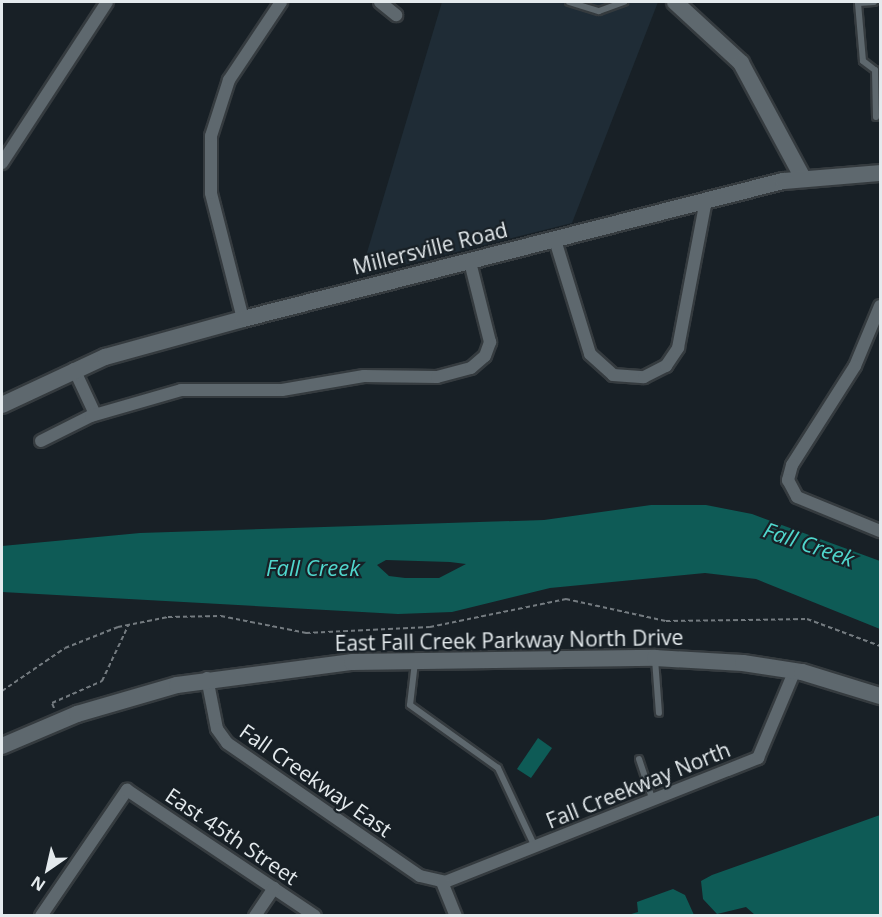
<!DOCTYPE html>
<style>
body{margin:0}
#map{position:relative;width:882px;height:917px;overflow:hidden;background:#182026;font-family:"Open Sans",sans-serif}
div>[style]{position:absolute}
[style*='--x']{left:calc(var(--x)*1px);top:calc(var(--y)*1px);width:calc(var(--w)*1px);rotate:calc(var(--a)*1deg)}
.built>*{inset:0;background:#1f2c36}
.water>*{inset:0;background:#0e5b56}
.path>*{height:2px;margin-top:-1px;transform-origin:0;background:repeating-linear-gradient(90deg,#747b80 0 4.5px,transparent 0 7.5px)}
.roads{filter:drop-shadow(2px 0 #353b3f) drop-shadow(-2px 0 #353b3f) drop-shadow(0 2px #353b3f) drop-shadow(0 -2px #353b3f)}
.lane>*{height:6px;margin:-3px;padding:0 3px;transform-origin:3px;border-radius:3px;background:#5e686e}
.street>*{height:12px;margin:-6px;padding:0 6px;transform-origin:6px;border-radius:6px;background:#5e686e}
.secondary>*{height:16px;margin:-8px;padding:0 8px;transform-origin:8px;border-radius:8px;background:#5e686e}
span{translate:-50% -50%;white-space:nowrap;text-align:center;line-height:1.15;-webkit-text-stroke:4.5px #182026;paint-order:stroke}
.street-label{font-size:21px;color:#e4eaed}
.water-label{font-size:22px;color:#50d7cd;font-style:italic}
.frame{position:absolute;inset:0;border:3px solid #e4eaed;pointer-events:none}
.north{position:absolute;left:18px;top:839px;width:60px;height:60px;-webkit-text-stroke:4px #182026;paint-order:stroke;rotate:214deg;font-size:16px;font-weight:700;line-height:24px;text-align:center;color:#e4eaed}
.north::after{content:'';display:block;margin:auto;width:21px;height:27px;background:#e4eaed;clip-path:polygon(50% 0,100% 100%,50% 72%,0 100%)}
</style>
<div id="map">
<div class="built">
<i style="clip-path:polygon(442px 2px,658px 2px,572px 223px,360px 276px)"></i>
</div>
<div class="water">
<i style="clip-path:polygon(evenodd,651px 505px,706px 505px,752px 514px,880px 561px,880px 629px,756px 579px,705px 573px,550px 588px,452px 612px,398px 614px,2px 592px,2px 546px,140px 533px,544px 520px,651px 505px,386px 560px,450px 562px,466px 564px,439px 578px,405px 578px,389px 576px,377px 565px,386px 560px)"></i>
<i style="clip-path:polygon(538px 738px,552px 748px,531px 778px,517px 769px)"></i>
<i style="clip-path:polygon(880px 815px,880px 915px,755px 915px,746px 907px,717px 914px,703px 899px,701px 881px,712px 875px)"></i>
<i style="clip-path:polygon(673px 889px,685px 895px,694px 915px,628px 915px,638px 912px,637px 902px)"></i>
</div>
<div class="path">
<i style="--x:2;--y:691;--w:76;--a:-34.3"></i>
<i style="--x:65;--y:648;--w:57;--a:-21.6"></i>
<i style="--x:118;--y:627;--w:51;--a:-11.3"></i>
<i style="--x:168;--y:617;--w:53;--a:-1.1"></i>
<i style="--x:221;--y:616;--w:87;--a:11.3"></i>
<i style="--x:306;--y:633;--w:124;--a:-2.8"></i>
<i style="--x:430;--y:627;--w:139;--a:-11.6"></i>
<i style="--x:566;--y:599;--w:102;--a:12.4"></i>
<i style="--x:666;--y:621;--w:141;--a:-0.8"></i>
<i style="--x:807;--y:619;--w:78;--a:20.3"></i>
<i style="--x:54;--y:708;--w:5;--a:-112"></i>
<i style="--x:52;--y:703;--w:55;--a:-23.7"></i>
<i style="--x:102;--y:681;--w:61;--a:-64.7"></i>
</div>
<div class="roads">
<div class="lane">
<i style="--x:569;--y:2;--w:31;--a:17"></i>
<i style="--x:599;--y:11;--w:27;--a:-20"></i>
<i style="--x:874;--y:2;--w:16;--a:176"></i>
<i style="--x:858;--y:3;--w:58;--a:85.1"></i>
<i style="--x:863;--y:61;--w:15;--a:37"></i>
<i style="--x:875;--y:70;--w:47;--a:88.8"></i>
<i style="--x:655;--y:659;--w:54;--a:85.8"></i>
<i style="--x:415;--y:662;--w:43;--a:96.6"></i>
<i style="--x:410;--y:705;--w:108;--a:35.6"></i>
<i style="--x:498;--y:768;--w:87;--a:64.9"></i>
<i style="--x:639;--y:759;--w:41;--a:71.6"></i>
</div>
<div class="street">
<i style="--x:380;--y:2;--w:21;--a:39"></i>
<i style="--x:2;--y:163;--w:192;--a:-56.9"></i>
<i style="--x:555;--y:240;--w:119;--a:72.9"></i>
<i style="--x:590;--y:354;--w:31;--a:42"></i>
<i style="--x:613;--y:375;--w:31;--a:4"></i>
<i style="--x:644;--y:377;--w:25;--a:-27"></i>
<i style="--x:666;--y:366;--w:22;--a:-56"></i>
<i style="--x:678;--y:348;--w:151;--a:-79.3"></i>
<i style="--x:880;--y:306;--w:65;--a:112.6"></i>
<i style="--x:855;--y:366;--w:117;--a:122.5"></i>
<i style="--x:792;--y:465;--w:16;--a:105"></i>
<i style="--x:788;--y:480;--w:19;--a:62"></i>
<i style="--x:797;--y:497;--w:90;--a:22.3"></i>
<i style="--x:243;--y:319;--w:130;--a:-104.3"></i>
<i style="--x:211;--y:193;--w:57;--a:-90"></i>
<i style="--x:211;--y:136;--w:59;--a:-72.2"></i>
<i style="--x:229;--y:80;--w:94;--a:-56.3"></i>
<i style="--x:74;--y:369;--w:50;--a:65"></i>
<i style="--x:41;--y:441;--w:56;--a:-26.6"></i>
<i style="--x:91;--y:416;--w:94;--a:-16.1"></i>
<i style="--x:181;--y:390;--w:101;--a:0"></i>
<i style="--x:282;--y:390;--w:83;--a:-9.7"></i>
<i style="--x:364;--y:376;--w:73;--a:0.8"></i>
<i style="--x:437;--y:377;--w:35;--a:-15"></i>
<i style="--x:471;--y:368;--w:18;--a:-41"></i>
<i style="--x:485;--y:356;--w:15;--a:-70"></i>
<i style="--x:490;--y:342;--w:82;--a:-104"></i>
<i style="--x:207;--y:678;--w:52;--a:78.9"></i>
<i style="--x:217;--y:729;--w:17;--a:54"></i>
<i style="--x:227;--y:743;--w:234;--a:34.6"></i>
<i style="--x:420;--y:876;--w:26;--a:13"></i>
<i style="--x:445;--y:882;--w:337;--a:-21.6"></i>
<i style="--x:758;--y:758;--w:95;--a:-67.2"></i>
<i style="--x:442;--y:882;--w:37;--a:68"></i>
<i style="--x:41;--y:916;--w:153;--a:-55.7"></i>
<i style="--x:127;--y:790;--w:226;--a:33.8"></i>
<i style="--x:255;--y:916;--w:34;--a:-56"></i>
</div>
<div class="secondary">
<i style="--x:675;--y:2;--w:90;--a:42.7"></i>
<i style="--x:741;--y:63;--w:131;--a:61.7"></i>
<i style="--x:2;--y:405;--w:114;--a:-25"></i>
<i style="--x:105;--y:357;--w:143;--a:-15.4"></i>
<i style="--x:243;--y:319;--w:557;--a:-14.34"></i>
<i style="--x:783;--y:181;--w:97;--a:-4.7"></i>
<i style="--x:2;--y:746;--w:82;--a:-23.1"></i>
<i style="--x:77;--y:714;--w:104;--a:-16.2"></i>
<i style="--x:177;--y:685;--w:177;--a:-7.5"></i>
<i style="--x:352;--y:662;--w:303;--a:-0.8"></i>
<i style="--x:655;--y:658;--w:88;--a:3.3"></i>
<i style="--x:743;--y:663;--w:60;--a:8.7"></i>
<i style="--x:802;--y:672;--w:82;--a:17.1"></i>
</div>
</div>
<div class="street-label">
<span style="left:430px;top:248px;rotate:-14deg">Millersville Road</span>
<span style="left:509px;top:640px;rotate:-1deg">East Fall Creek Parkway North Drive</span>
<span style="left:316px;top:780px;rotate:35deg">Fall Creekway East</span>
<span style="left:638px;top:785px;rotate:-22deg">Fall Creekway North</span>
<span style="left:232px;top:836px;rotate:34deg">East 45th Street</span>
</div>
<div class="water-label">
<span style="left:809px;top:544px;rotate:19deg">Fall Creek</span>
<span style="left:313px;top:568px">Fall Creek</span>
</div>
<div class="frame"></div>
<div class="north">N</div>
</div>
